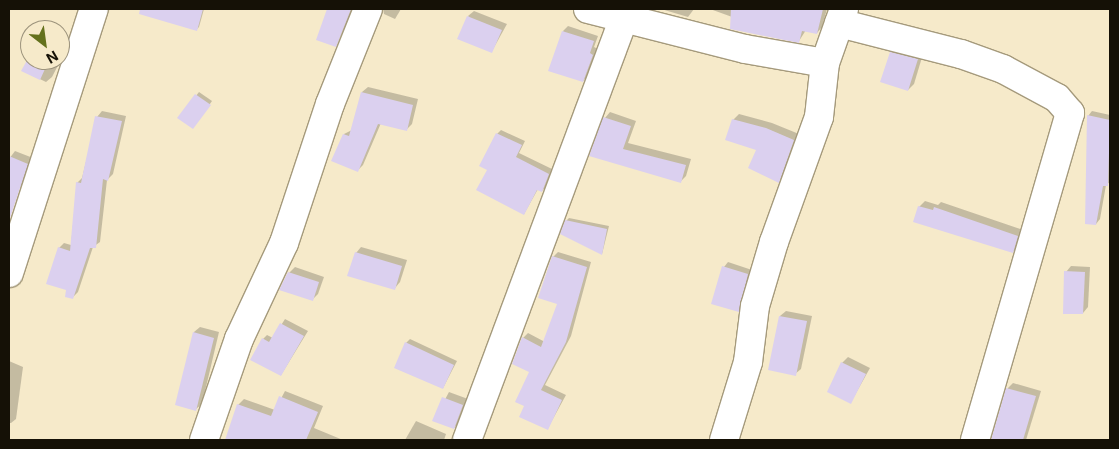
<!DOCTYPE html>
<style>
body{margin:0}
#map{position:relative;width:1119px;height:449px;overflow:hidden;background:#f6eaca;font-family:Inter,sans-serif}
div>[style]{position:absolute}
[style*='--x']{left:calc(var(--x)*1px);top:calc(var(--y)*1px);width:calc(var(--w)*1px);rotate:calc(var(--a)*1deg)}
.shadow>*{inset:0;background:#0003}
.building>*{inset:0;background:#dbd0ef}
.roads{filter:drop-shadow(1px 0 #a59a7c) drop-shadow(-1px 0 #a59a7c) drop-shadow(0 1px #a59a7c) drop-shadow(0 -1px #a59a7c)}
.minor>*{height:28px;margin:-14px;padding:0 14px;transform-origin:14px;border-radius:14px;background:#fff}
span{translate:-50% -50%;white-space:nowrap;text-align:center;line-height:1.15;-webkit-text-stroke:5px #f6eaca;paint-order:stroke}
.frame{position:absolute;inset:0;border:10px solid #151106;pointer-events:none}
.north{position:absolute;left:20px;top:20px;width:50px;height:50px;box-sizing:border-box;background:#f6eaca;border:1px solid #9c937c;border-radius:50%;rotate:150deg;font-size:14px;font-weight:700;line-height:20px;text-align:center;color:#151106}
.north::after{content:'';display:block;margin:auto;width:18px;height:22px;background:#64711c;clip-path:polygon(50% 0,100% 100%,50% 72%,0 100%)}
</style>
<div id="map">
<div class="shadow">
<i style="clip-path:polygon(177px 9px,204px 9px,199px 27px,197px 29px,173px 23px)"></i>
<i style="clip-path:polygon(329px 9px,353px 9px,336px 46px,318px 39px)"></i>
<i style="clip-path:polygon(383px 9px,401px 9px,395px 19px,384px 14px)"></i>
<i style="clip-path:polygon(661px 9px,694px 9px,688px 17px)"></i>
<i style="clip-path:polygon(710px 9px,827px 9px,822px 27px,817px 33px,806px 30px,799px 41px)"></i>
<i style="clip-path:polygon(474px 11px,507px 24px,492px 51px,468px 16px)"></i>
<i style="clip-path:polygon(568px 26px,598px 36px,594px 47px,598px 49px,588px 76px,583px 81px,563px 31px)"></i>
<i style="clip-path:polygon(60px 36px,70px 42px,52px 77px,46px 82px,23px 71px,30px 57px,60px 60px)"></i>
<i style="clip-path:polygon(896px 47px,923px 54px,914px 84px,908px 90px,891px 53px)"></i>
<i style="clip-path:polygon(368px 87px,418px 99px,412px 124px,406px 130px,381px 123px,363px 165px,357px 171px,344px 134px,352px 130px,362px 92px)"></i>
<i style="clip-path:polygon(199px 92px,212px 101px,195px 125px,179px 118px)"></i>
<i style="clip-path:polygon(102px 111px,126px 116px,113px 174px,107px 180px,100px 242px,93px 247px,78px 292px,73px 297px,67px 290px,59px 248px,64px 243px,71px 245px,77px 183px,82px 178px,97px 117px)"></i>
<i style="clip-path:polygon(1092px 111px,1110px 115px,1110px 182px,1106px 185px,1100px 219px,1096px 224px,1088px 116px)"></i>
<i style="clip-path:polygon(610px 112px,636px 121px,628px 143px,691px 159px,686px 176px,680px 182px,591px 155px,605px 118px)"></i>
<i style="clip-path:polygon(739px 114px,772px 123px,799px 134px,784px 176px,778px 181px,758px 149px,733px 120px)"></i>
<i style="clip-path:polygon(501px 130px,525px 141px,519px 153px,552px 169px,546px 187px,542px 191px,538px 189px,524px 214px,489px 169px,497px 134px)"></i>
<i style="clip-path:polygon(15px 151px,33px 158px,25px 182px,19px 188px,9px 184px,9px 159px)"></i>
<i style="clip-path:polygon(925px 201px,938px 205px,941px 202px,1023px 230px,1018px 246px,1013px 252px,919px 207px)"></i>
<i style="clip-path:polygon(569px 218px,609px 226px,602px 254px,566px 221px)"></i>
<i style="clip-path:polygon(361px 247px,407px 260px,400px 282px,395px 288px,356px 253px)"></i>
<i style="clip-path:polygon(558px 252px,591px 262px,571px 336px,545px 385px,566px 395px,549px 426px,525px 406px,530px 371px,523px 338px,528px 333px,545px 342px,559px 304px,553px 257px)"></i>
<i style="clip-path:polygon(728px 262px,752px 270px,743px 306px,738px 310px,724px 267px)"></i>
<i style="clip-path:polygon(1071px 266px,1090px 267px,1088px 307px,1083px 313px,1066px 272px)"></i>
<i style="clip-path:polygon(295px 267px,324px 277px,318px 294px,312px 300px,289px 273px)"></i>
<i style="clip-path:polygon(786px 311px,812px 316px,801px 369px,795px 374px,769px 369px,780px 316px)"></i>
<i style="clip-path:polygon(285px 319px,308px 331px,281px 375px,263px 339px,267px 335px,273px 338px)"></i>
<i style="clip-path:polygon(200px 327px,219px 332px,202px 404px,196px 409px,194px 332px)"></i>
<i style="clip-path:polygon(410px 339px,457px 361px,443px 388px,406px 343px)"></i>
<i style="clip-path:polygon(848px 357px,870px 368px,851px 402px,842px 363px)"></i>
<i style="clip-path:polygon(9px 361px,23px 367px,16px 419px,11px 423px,9px 423px)"></i>
<i style="clip-path:polygon(1013px 383px,1041px 391px,1026px 440px,992px 440px,1008px 388px)"></i>
<i style="clip-path:polygon(285px 391px,323px 406px,314px 428px,343px 440px,237px 440px,227px 437px,238px 405px,244px 399px,275px 410px)"></i>
<i style="clip-path:polygon(449px 392px,468px 399px,460px 422px,454px 428px,434px 420px)"></i>
<i style="clip-path:polygon(416px 421px,446px 434px,444px 440px,405px 440px)"></i>
</div>
<div class="building">
<i style="clip-path:polygon(140px 9px,203px 9px,197px 31px,139px 14px)"></i>
<i style="clip-path:polygon(327px 9px,351px 9px,336px 47px,316px 40px)"></i>
<i style="clip-path:polygon(731px 9px,823px 9px,817px 34px,802px 31px,799px 43px,730px 29px)"></i>
<i style="clip-path:polygon(467px 16px,502px 30px,492px 53px,457px 39px)"></i>
<i style="clip-path:polygon(562px 31px,594px 41px,590px 53px,593px 55px,583px 82px,548px 71px)"></i>
<i style="clip-path:polygon(890px 52px,918px 59px,908px 91px,880px 82px)"></i>
<i style="clip-path:polygon(30px 55px,30px 60px,49px 60px,40px 80px,21px 71px)"></i>
<i style="clip-path:polygon(361px 92px,413px 105px,407px 131px,378px 124px,358px 172px,331px 161px,343px 134px,349px 136px)"></i>
<i style="clip-path:polygon(195px 94px,211px 105px,193px 129px,177px 118px)"></i>
<i style="clip-path:polygon(1087px 115px,1110px 120px,1108px 186px,1103px 186px,1096px 225px,1085px 224px)"></i>
<i style="clip-path:polygon(95px 116px,122px 121px,108px 181px,103px 179px,96px 248px,90px 248px,73px 299px,65px 297px,66px 290px,46px 284px,58px 247px,70px 251px,76px 182px,81px 183px)"></i>
<i style="clip-path:polygon(603px 117px,631px 126px,623px 149px,686px 165px,681px 183px,589px 156px)"></i>
<i style="clip-path:polygon(732px 119px,766px 128px,794px 140px,779px 183px,748px 168px,756px 150px,725px 140px)"></i>
<i style="clip-path:polygon(496px 133px,522px 145px,516px 157px,549px 174px,542px 192px,537px 190px,524px 215px,476px 190px,487px 170px,479px 166px)"></i>
<i style="clip-path:polygon(9px 156px,28px 164px,9px 221px)"></i>
<i style="clip-path:polygon(918px 206px,933px 210px,934px 207px,1018px 236px,1013px 253px,913px 222px)"></i>
<i style="clip-path:polygon(565px 220px,607px 229px,602px 255px,560px 234px)"></i>
<i style="clip-path:polygon(355px 252px,402px 266px,395px 290px,347px 276px)"></i>
<i style="clip-path:polygon(552px 256px,587px 267px,566px 342px,541px 390px,562px 400px,548px 430px,519px 417px,524px 406px,515px 402px,529px 372px,512px 364px,522px 337px,541px 347px,557px 304px,538px 298px)"></i>
<i style="clip-path:polygon(722px 266px,748px 274px,739px 312px,711px 304px)"></i>
<i style="clip-path:polygon(1064px 271px,1085px 272px,1083px 314px,1063px 314px)"></i>
<i style="clip-path:polygon(288px 272px,319px 282px,313px 301px,279px 290px)"></i>
<i style="clip-path:polygon(779px 316px,807px 321px,796px 376px,768px 370px)"></i>
<i style="clip-path:polygon(280px 323px,304px 336px,281px 376px,250px 360px,262px 338px,269px 342px)"></i>
<i style="clip-path:polygon(193px 332px,214px 338px,196px 411px,175px 405px)"></i>
<i style="clip-path:polygon(405px 342px,454px 365px,443px 389px,394px 368px)"></i>
<i style="clip-path:polygon(841px 362px,866px 374px,851px 404px,827px 392px)"></i>
<i style="clip-path:polygon(1006px 388px,1036px 396px,1023px 440px,991px 440px)"></i>
<i style="clip-path:polygon(279px 396px,318px 412px,306px 440px,225px 440px,237px 404px,271px 416px)"></i>
<i style="clip-path:polygon(442px 397px,463px 405px,454px 429px,432px 421px)"></i>
</div>
<div class="roads">
<div class="minor">
<i style="--x:588;--y:9;--w:162;--a:14.3"></i>
<i style="--x:745;--y:49;--w:81;--a:9.9"></i>
<i style="--x:825;--y:63;--w:57;--a:-70.6"></i>
<i style="--x:839;--y:23;--w:126;--a:14.3"></i>
<i style="--x:961;--y:54;--w:45;--a:19.7"></i>
<i style="--x:1003;--y:69;--w:61;--a:28.2"></i>
<i style="--x:1057;--y:98;--w:20;--a:49"></i>
<i style="--x:1070;--y:113;--w:341;--a:106.2"></i>
<i style="--x:9;--y:273;--w:277;--a:-72.2"></i>
<i style="--x:204;--y:440;--w:107;--a:-70.9"></i>
<i style="--x:239;--y:339;--w:106;--a:-64.9"></i>
<i style="--x:284;--y:243;--w:146;--a:-71.7"></i>
<i style="--x:330;--y:104;--w:102;--a:-68.2"></i>
<i style="--x:467;--y:440;--w:451;--a:-69.6"></i>
<i style="--x:724;--y:440;--w:82;--a:-72.9"></i>
<i style="--x:748;--y:362;--w:56;--a:-82.9"></i>
<i style="--x:755;--y:306;--w:67;--a:-73.5"></i>
<i style="--x:774;--y:242;--w:133;--a:-70.2"></i>
<i style="--x:819;--y:117;--w:54;--a:-83.7"></i>
</div>
</div>
<div class="frame"></div>
<div class="north">N</div>
</div>
